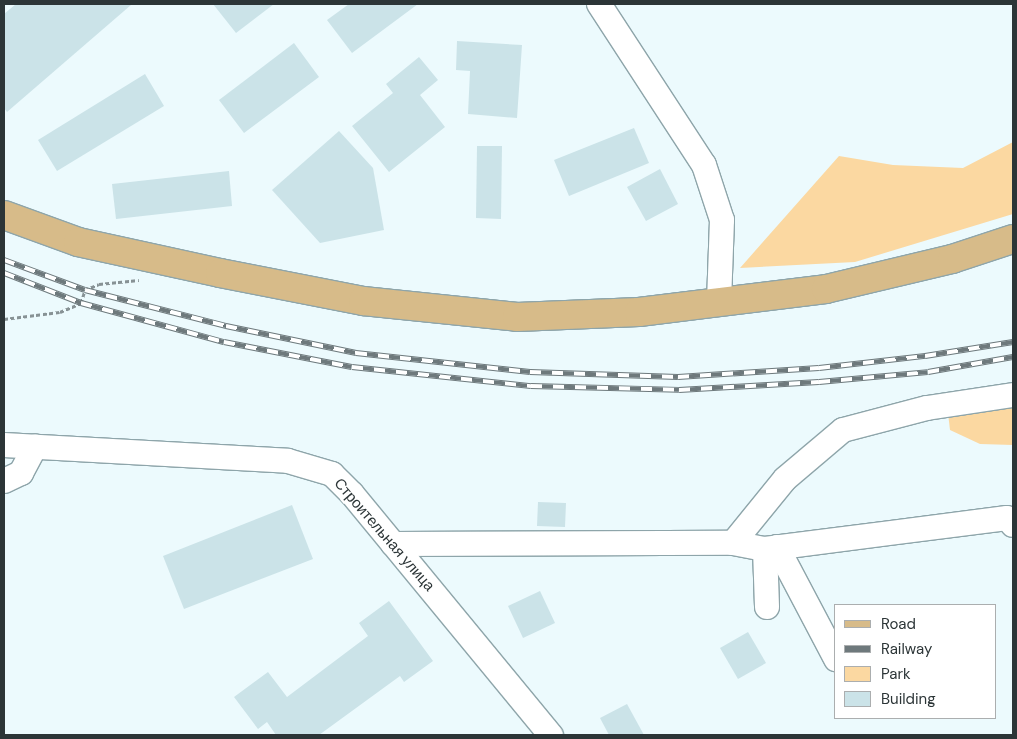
<!DOCTYPE html>
<meta charset="utf-8">
<style>
body{margin:0}
#map{position:relative;width:1017px;height:739px;overflow:hidden;background:#ecfafd;font-family:"DM Sans",sans-serif}
div>[style]{position:absolute}
[style*='--x']{left:calc(var(--x)*1px);top:calc(var(--y)*1px);width:calc(var(--w)*1px);rotate:calc(var(--a)*1deg)}
.green>*{inset:0;background:#fbd8a1}
.building>*{inset:0;background:#cbe3e8}
.path>*{height:3px;margin-top:-1.5px;transform-origin:0;background:repeating-linear-gradient(90deg,#879295 0 4px,transparent 0 6.5px)}
.roads{filter:drop-shadow(1px 0 #8ea5aa) drop-shadow(-1px 0 #8ea5aa) drop-shadow(0 1px #8ea5aa) drop-shadow(0 -1px #8ea5aa)}
.minor>*{height:24px;margin:-12px;padding:0 12px;transform-origin:12px;border-radius:12px;background:#fff}
.major>*{height:28px;margin:-14px;padding:0 14px;transform-origin:14px;border-radius:14px;background:#d7bb89}
.rail>*{height:5.5px;margin-top:-2.75px;transform-origin:0;background:repeating-linear-gradient(90deg,#fff 0 11px,#6e797c 0 22px);box-sizing:border-box;border-block:1px solid #6e797c}
span{translate:-50% -50%;white-space:nowrap;text-align:center;line-height:1.15;-webkit-text-stroke:4.5px #fff;paint-order:stroke}
.street-label{font-size:15px;color:#2c3537}
.frame{position:absolute;inset:0;border:5px solid #2c3537;pointer-events:none}
.legend{position:absolute;left:834px;top:604px;width:162px;height:115px;box-sizing:border-box;background:#fff;border:1px solid #abaeaf;margin:0;padding:6px 9px;list-style:none;font-size:15px;color:#2c3537}
.legend li{display:flex;align-items:center;gap:10px;height:25px}
.legend b{width:25px;border:1px solid #abaeaf}
</style>
<div id="map">
<div class="green">
<i style="clip-path:polygon(1013px 142px,1013px 214px,855px 262px,740px 268px,839px 156px,893px 165px,963px 168px)"></i>
<i style="clip-path:polygon(1013px 405px,1013px 445px,980px 444px,950px 430px,948px 413px)"></i>
</div>
<div class="building">
<i style="clip-path:polygon(16px 4px,130px 4px,131px 5px,7px 112px,4px 108px,4px 14px)"></i>
<i style="clip-path:polygon(213px 4px,274px 4px,236px 33px)"></i>
<i style="clip-path:polygon(349px 4px,418px 4px,352px 53px,327px 20px)"></i>
<i style="clip-path:polygon(457px 41px,522px 45px,517px 118px,468px 114px,470px 71px,456px 70px)"></i>
<i style="clip-path:polygon(294px 43px,319px 77px,244px 133px,219px 100px)"></i>
<i style="clip-path:polygon(419px 57px,438px 80px,420px 95px,445px 127px,389px 172px,352px 126px,393px 93px,386px 84px)"></i>
<i style="clip-path:polygon(145px 74px,164px 106px,57px 171px,38px 140px)"></i>
<i style="clip-path:polygon(634px 128px,649px 163px,569px 196px,554px 160px)"></i>
<i style="clip-path:polygon(339px 131px,373px 168px,384px 230px,320px 243px,272px 190px)"></i>
<i style="clip-path:polygon(477px 146px,502px 146px,501px 219px,476px 218px)"></i>
<i style="clip-path:polygon(660px 169px,678px 204px,646px 221px,627px 187px)"></i>
<i style="clip-path:polygon(229px 171px,232px 206px,116px 219px,112px 184px)"></i>
<i style="clip-path:polygon(538px 502px,566px 503px,565px 527px,537px 526px)"></i>
<i style="clip-path:polygon(292px 505px,313px 559px,184px 609px,163px 556px)"></i>
<i style="clip-path:polygon(540px 591px,555px 623px,523px 638px,508px 606px)"></i>
<i style="clip-path:polygon(389px 601px,433px 661px,404px 682px,400px 676px,319px 735px,276px 735px,267px 722px,258px 729px,234px 697px,268px 672px,287px 697px,368px 636px,359px 623px)"></i>
<i style="clip-path:polygon(748px 632px,766px 663px,738px 679px,720px 648px)"></i>
<i style="clip-path:polygon(627px 704px,644px 735px,609px 735px,600px 718px)"></i>
</div>
<div class="path">
<i style="--x:4;--y:319;--w:56;--a:-7.1"></i>
<i style="--x:60;--y:312;--w:23;--a:-23"></i>
<i style="--x:81;--y:303;--w:14;--a:-73"></i>
<i style="--x:85;--y:290;--w:15;--a:-23"></i>
<i style="--x:99;--y:284;--w:40;--a:-5.7"></i>
</div>
<div class="roads">
<div class="minor">
<i style="--x:599;--y:4;--w:192;--a:56.9"></i>
<i style="--x:704;--y:165;--w:58;--a:71.9"></i>
<i style="--x:722;--y:220;--w:83;--a:92.1"></i>
<i style="--x:4;--y:445;--w:284;--a:3.2"></i>
<i style="--x:288;--y:461;--w:46;--a:16.5"></i>
<i style="--x:332;--y:474;--w:28;--a:45"></i>
<i style="--x:352;--y:494;--w:313;--a:50.5"></i>
<i style="--x:4;--y:481;--w:19;--a:-25"></i>
<i style="--x:21;--y:473;--w:30;--a:-62"></i>
<i style="--x:733;--y:543;--w:82;--a:-50.9"></i>
<i style="--x:785;--y:479;--w:76;--a:-40.2"></i>
<i style="--x:843;--y:430;--w:87;--a:-14.7"></i>
<i style="--x:927;--y:408;--w:87;--a:-8.6"></i>
<i style="--x:393;--y:544;--w:340;--a:-0.2"></i>
<i style="--x:733;--y:543;--w:33;--a:11"></i>
<i style="--x:765;--y:549;--w:244;--a:-7.3"></i>
<i style="--x:1007;--y:518;--w:9;--a:49"></i>
<i style="--x:777;--y:547;--w:127;--a:62.2"></i>
<i style="--x:765;--y:549;--w:58;--a:88"></i>
</div>
<div class="major">
<i style="--x:4;--y:215;--w:79;--a:20"></i>
<i style="--x:78;--y:242;--w:145;--a:12.3"></i>
<i style="--x:220;--y:273;--w:146;--a:11.1"></i>
<i style="--x:363;--y:301;--w:155;--a:5.9"></i>
<i style="--x:517;--y:317;--w:122;--a:-2.3"></i>
<i style="--x:639;--y:312;--w:188;--a:-7"></i>
<i style="--x:826;--y:289;--w:130;--a:-13.4"></i>
<i style="--x:952;--y:259;--w:64;--a:-18.2"></i>
</div>
</div>
<div class="rail">
<i style="--x:4;--y:260;--w:86;--a:20.3"></i>
<i style="--x:85;--y:290;--w:146;--a:14.3"></i>
<i style="--x:226;--y:326;--w:133;--a:11.7"></i>
<i style="--x:356;--y:353;--w:175;--a:6.2"></i>
<i style="--x:530;--y:372;--w:148;--a:1.9"></i>
<i style="--x:678;--y:377;--w:141;--a:-3.7"></i>
<i style="--x:819;--y:368;--w:107;--a:-6.5"></i>
<i style="--x:925;--y:356;--w:89;--a:-9"></i>
<i style="--x:4;--y:273;--w:83;--a:21.3"></i>
<i style="--x:81;--y:303;--w:148;--a:15.3"></i>
<i style="--x:224;--y:342;--w:130;--a:11.1"></i>
<i style="--x:352;--y:367;--w:180;--a:6.1"></i>
<i style="--x:531;--y:386;--w:148;--a:1.5"></i>
<i style="--x:679;--y:390;--w:140;--a:-3.3"></i>
<i style="--x:819;--y:382;--w:109;--a:-5.2"></i>
<i style="--x:928;--y:372;--w:86;--a:-10"></i>
</div>
<div class="street-label">
<span style="left:384px;top:535px;rotate:49deg">Строительная улица</span>
</div>
<div class="frame"></div>
<ul class="legend">
<li><b style="height:6px;background:#d7bb89"></b>Road</li>
<li><b style="height:6px;background:#6e797c"></b>Railway</li>
<li><b style="height:14px;background:#fbd8a1"></b>Park</li>
<li><b style="height:14px;background:#cbe3e8"></b>Building</li>
</ul>
</div>
